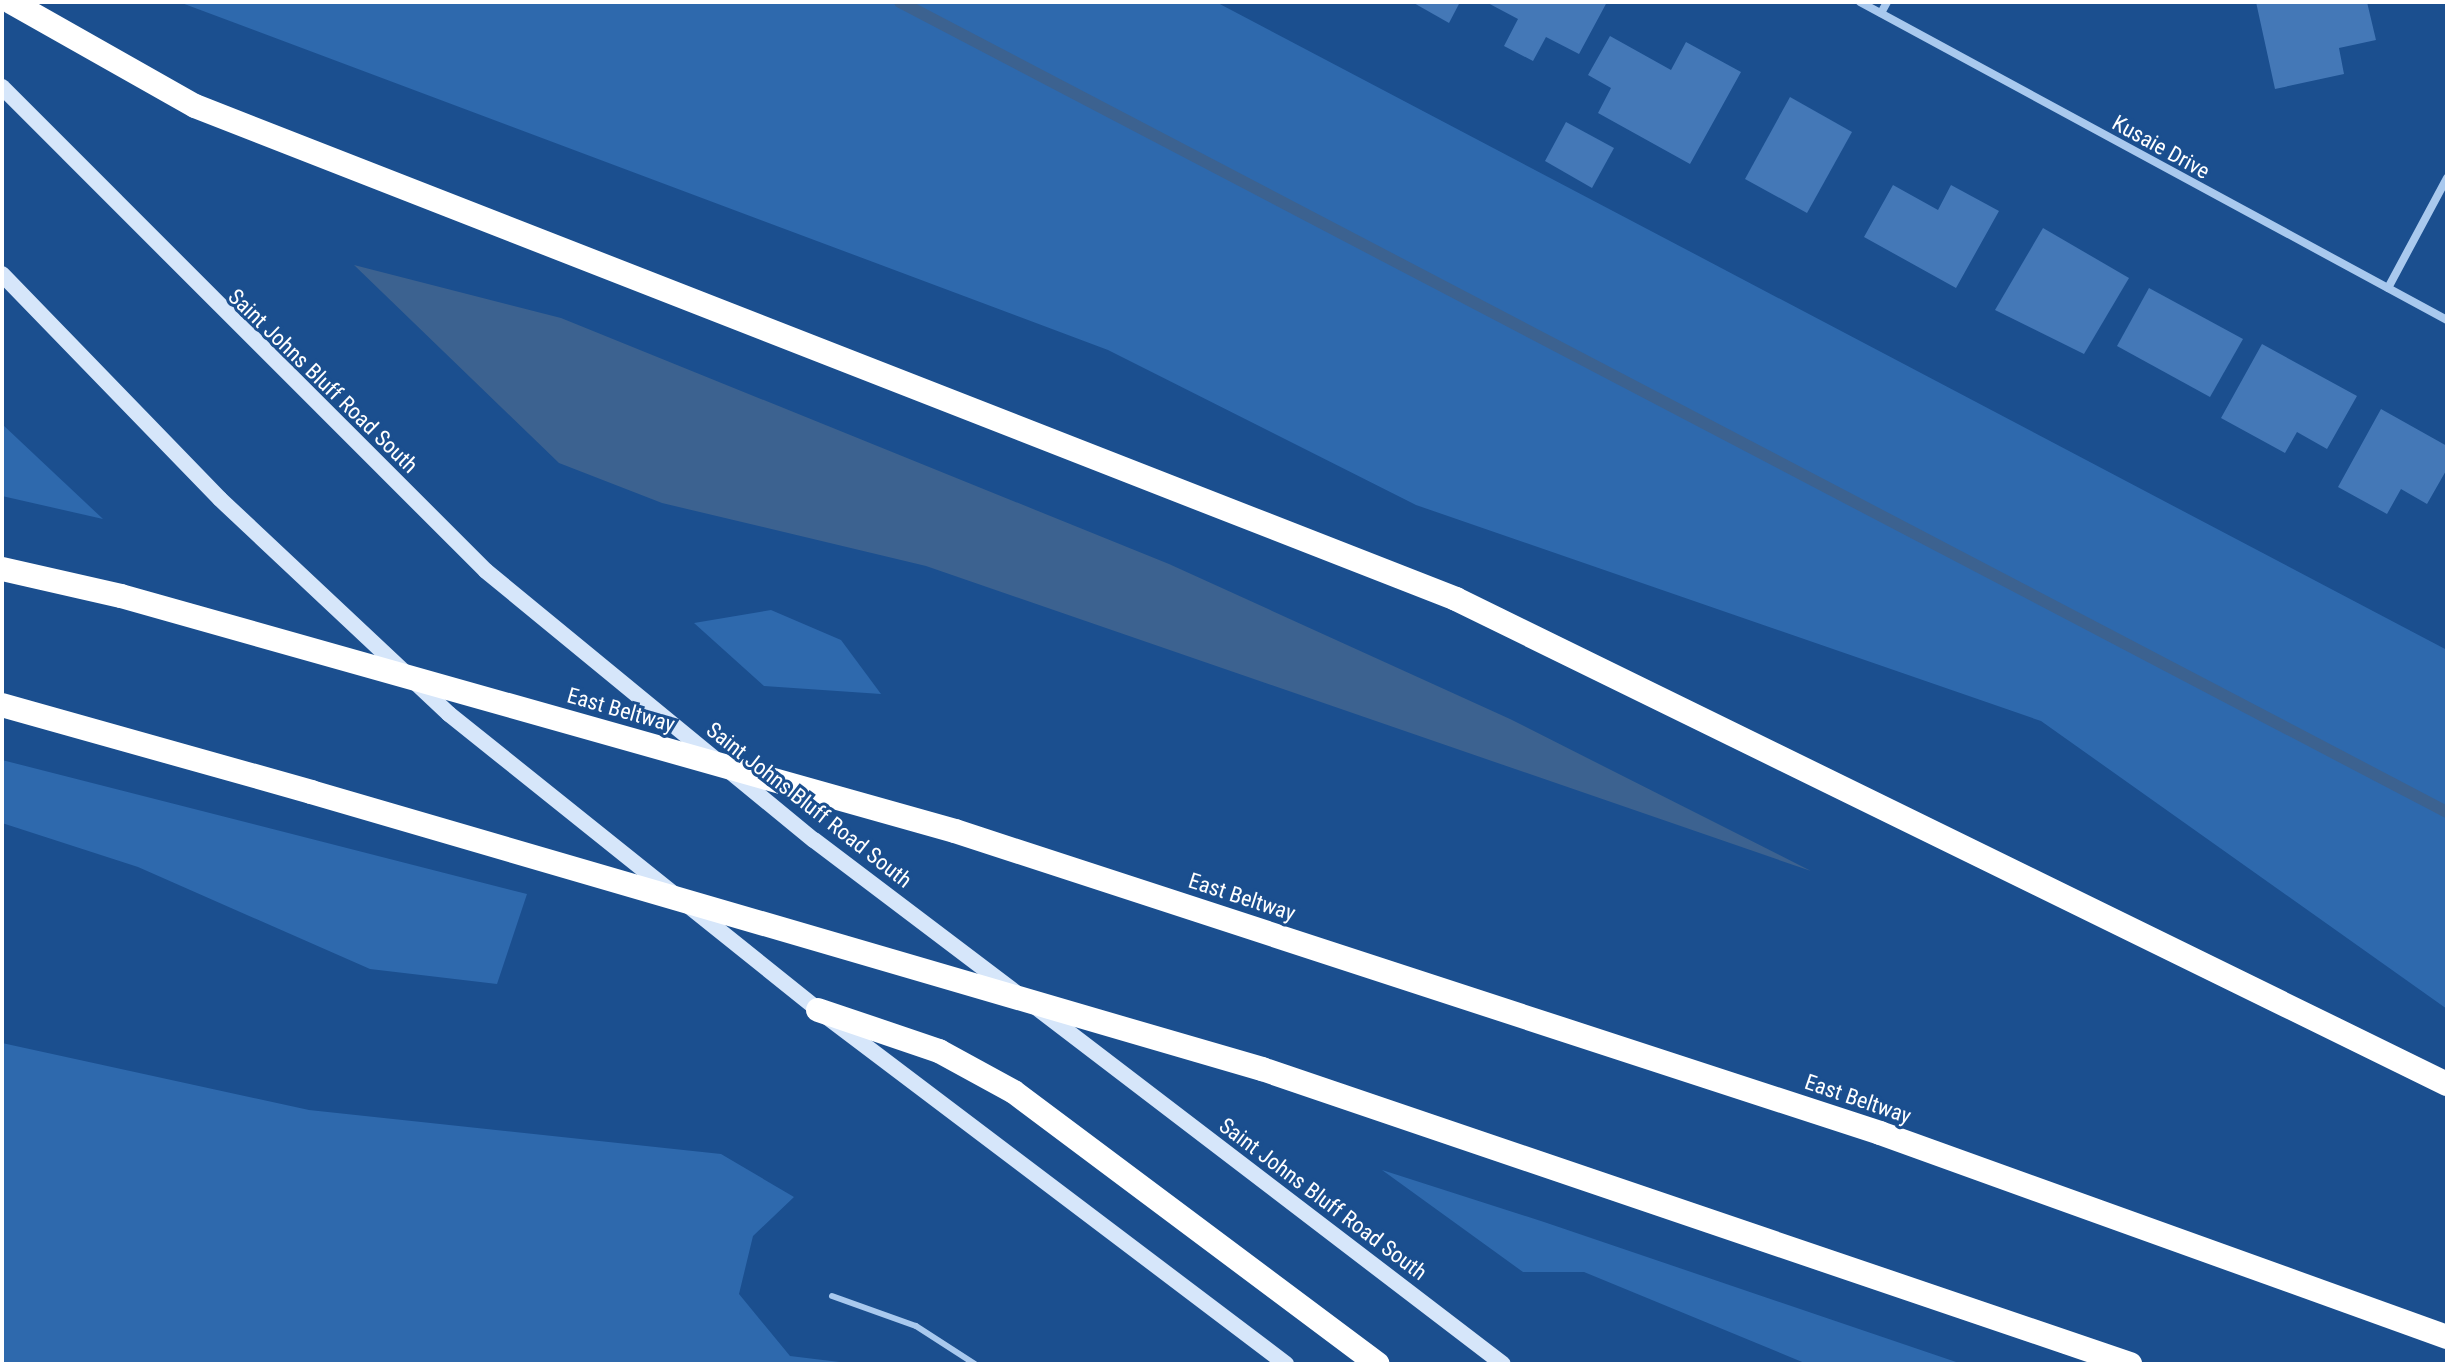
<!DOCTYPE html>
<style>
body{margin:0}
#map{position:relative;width:2449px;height:1366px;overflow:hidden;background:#1b4f8f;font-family:"Roboto Condensed",sans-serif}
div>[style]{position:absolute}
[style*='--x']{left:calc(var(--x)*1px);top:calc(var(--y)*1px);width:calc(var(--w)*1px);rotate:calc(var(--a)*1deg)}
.green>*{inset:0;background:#2e69ad}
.water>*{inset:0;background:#3c6290}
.stream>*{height:12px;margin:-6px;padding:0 6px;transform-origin:6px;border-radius:6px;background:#3c6290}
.building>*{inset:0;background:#4478b7}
.lane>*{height:6px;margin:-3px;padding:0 3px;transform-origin:3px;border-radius:3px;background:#a9c9ee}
.street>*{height:8px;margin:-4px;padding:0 4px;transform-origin:4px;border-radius:4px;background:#a9c9ee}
.secondary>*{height:16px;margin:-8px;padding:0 8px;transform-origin:8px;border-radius:8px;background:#d6e6fa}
.highway>*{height:24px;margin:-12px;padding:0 12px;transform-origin:12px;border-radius:12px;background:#fff}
.highway-bridge>*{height:24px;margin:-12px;padding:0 12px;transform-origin:12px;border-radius:12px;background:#fff}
span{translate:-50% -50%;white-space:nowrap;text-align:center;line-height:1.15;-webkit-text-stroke:6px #1b4f8f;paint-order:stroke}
.street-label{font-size:22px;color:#fff}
.frame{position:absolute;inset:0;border:4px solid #fff;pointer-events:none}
</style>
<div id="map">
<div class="green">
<i style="clip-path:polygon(179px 2px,1216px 2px,2447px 650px,2447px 1009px,2041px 721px,1416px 505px,1108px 350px)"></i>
<i style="clip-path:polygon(2px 424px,103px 519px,2px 496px)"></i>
<i style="clip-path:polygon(771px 610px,841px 640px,881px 694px,764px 686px,694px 623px)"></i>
<i style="clip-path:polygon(2px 760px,527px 894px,497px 984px,370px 969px,138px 867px,2px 823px)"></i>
<i style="clip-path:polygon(2px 1043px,309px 1110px,721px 1154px,794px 1197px,753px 1236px,739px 1294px,790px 1356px,856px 1364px,2px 1364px)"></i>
<i style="clip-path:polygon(1382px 1170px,1544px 1222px,1962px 1364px,1807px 1364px,1584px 1272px,1523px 1272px)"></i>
</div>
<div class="water">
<i style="clip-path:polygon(354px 265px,561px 318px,1169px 564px,1510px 719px,1811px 871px,926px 566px,662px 503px,559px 463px)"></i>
</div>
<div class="stream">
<i style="--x:900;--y:2;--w:1746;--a:27.64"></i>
</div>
<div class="building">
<i style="clip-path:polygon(1412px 2px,1460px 2px,1449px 23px)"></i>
<i style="clip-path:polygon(1486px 2px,1607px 2px,1579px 54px,1546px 37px,1533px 61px,1504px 46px,1518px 19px)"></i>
<i style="clip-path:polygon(2256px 2px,2367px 2px,2376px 40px,2339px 48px,2344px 74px,2275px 89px)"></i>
<i style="clip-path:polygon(1610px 36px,1671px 70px,1686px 42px,1741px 72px,1690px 164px,1598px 113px,1611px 88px,1588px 75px)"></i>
<i style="clip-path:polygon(1790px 97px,1852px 132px,1807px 213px,1745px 179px)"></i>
<i style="clip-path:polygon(1566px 122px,1614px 148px,1592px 188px,1545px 161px)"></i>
<i style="clip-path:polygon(1893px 185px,1938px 210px,1951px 185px,1999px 211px,1956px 288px,1864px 237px)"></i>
<i style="clip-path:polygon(2043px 228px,2129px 278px,2084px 354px,1995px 310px)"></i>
<i style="clip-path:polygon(2149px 288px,2243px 339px,2210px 397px,2117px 346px)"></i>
<i style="clip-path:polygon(2262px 344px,2357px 396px,2327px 449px,2297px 432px,2285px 453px,2221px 418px)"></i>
<i style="clip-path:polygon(2381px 409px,2447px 446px,2447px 469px,2427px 504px,2401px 489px,2387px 514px,2338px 487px)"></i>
</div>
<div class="lane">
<i style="--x:832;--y:1296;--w:89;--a:19.7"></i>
<i style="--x:916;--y:1326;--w:70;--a:32.8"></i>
</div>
<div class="street">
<i style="--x:1860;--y:2;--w:668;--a:28.45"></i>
<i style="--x:1881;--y:13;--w:13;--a:-61"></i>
<i style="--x:2388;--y:288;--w:125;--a:-61.8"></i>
</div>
<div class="secondary">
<i style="--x:2;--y:87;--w:684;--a:45"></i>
<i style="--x:486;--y:571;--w:424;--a:39.4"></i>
<i style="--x:814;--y:840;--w:252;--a:37.1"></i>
<i style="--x:2;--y:274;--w:313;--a:45.9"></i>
<i style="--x:220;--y:499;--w:314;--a:43.2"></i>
<i style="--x:449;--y:714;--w:473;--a:38.7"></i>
<i style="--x:818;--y:1010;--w:587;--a:37.1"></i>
<i style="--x:1037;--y:1008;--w:586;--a:37.38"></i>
</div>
<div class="highway">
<i style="--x:11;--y:2;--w:211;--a:29.5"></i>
<i style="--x:195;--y:106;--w:1354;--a:21.35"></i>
<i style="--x:1456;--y:599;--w:1103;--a:26.08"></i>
<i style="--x:2;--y:569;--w:122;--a:12.8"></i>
<i style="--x:2;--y:705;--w:321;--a:15.7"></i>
<i style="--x:955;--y:831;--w:973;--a:18.08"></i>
<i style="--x:1880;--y:1133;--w:603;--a:19.79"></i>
<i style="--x:818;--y:1010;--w:128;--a:18.7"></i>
<i style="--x:939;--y:1051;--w:85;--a:28.7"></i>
<i style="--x:1014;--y:1092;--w:454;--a:36.8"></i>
<i style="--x:1262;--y:1069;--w:917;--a:18.77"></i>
</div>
<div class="highway-bridge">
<i style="--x:121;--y:596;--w:866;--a:15.74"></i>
<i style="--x:311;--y:792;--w:991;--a:16.24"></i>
</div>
<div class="street-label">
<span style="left:2161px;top:147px;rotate:29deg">Kusaie Drive</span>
<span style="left:323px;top:381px;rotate:44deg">Saint Johns Bluff Road South</span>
<span style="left:621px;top:710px;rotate:16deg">East Beltway</span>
<span style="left:809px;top:805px;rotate:38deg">Saint Johns Bluff Road South</span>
<span style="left:1242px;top:897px;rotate:18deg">East Beltway</span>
<span style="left:1858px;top:1099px;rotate:19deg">East Beltway</span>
<span style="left:1323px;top:1199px;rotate:37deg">Saint Johns Bluff Road South</span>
</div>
<div class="frame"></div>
</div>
